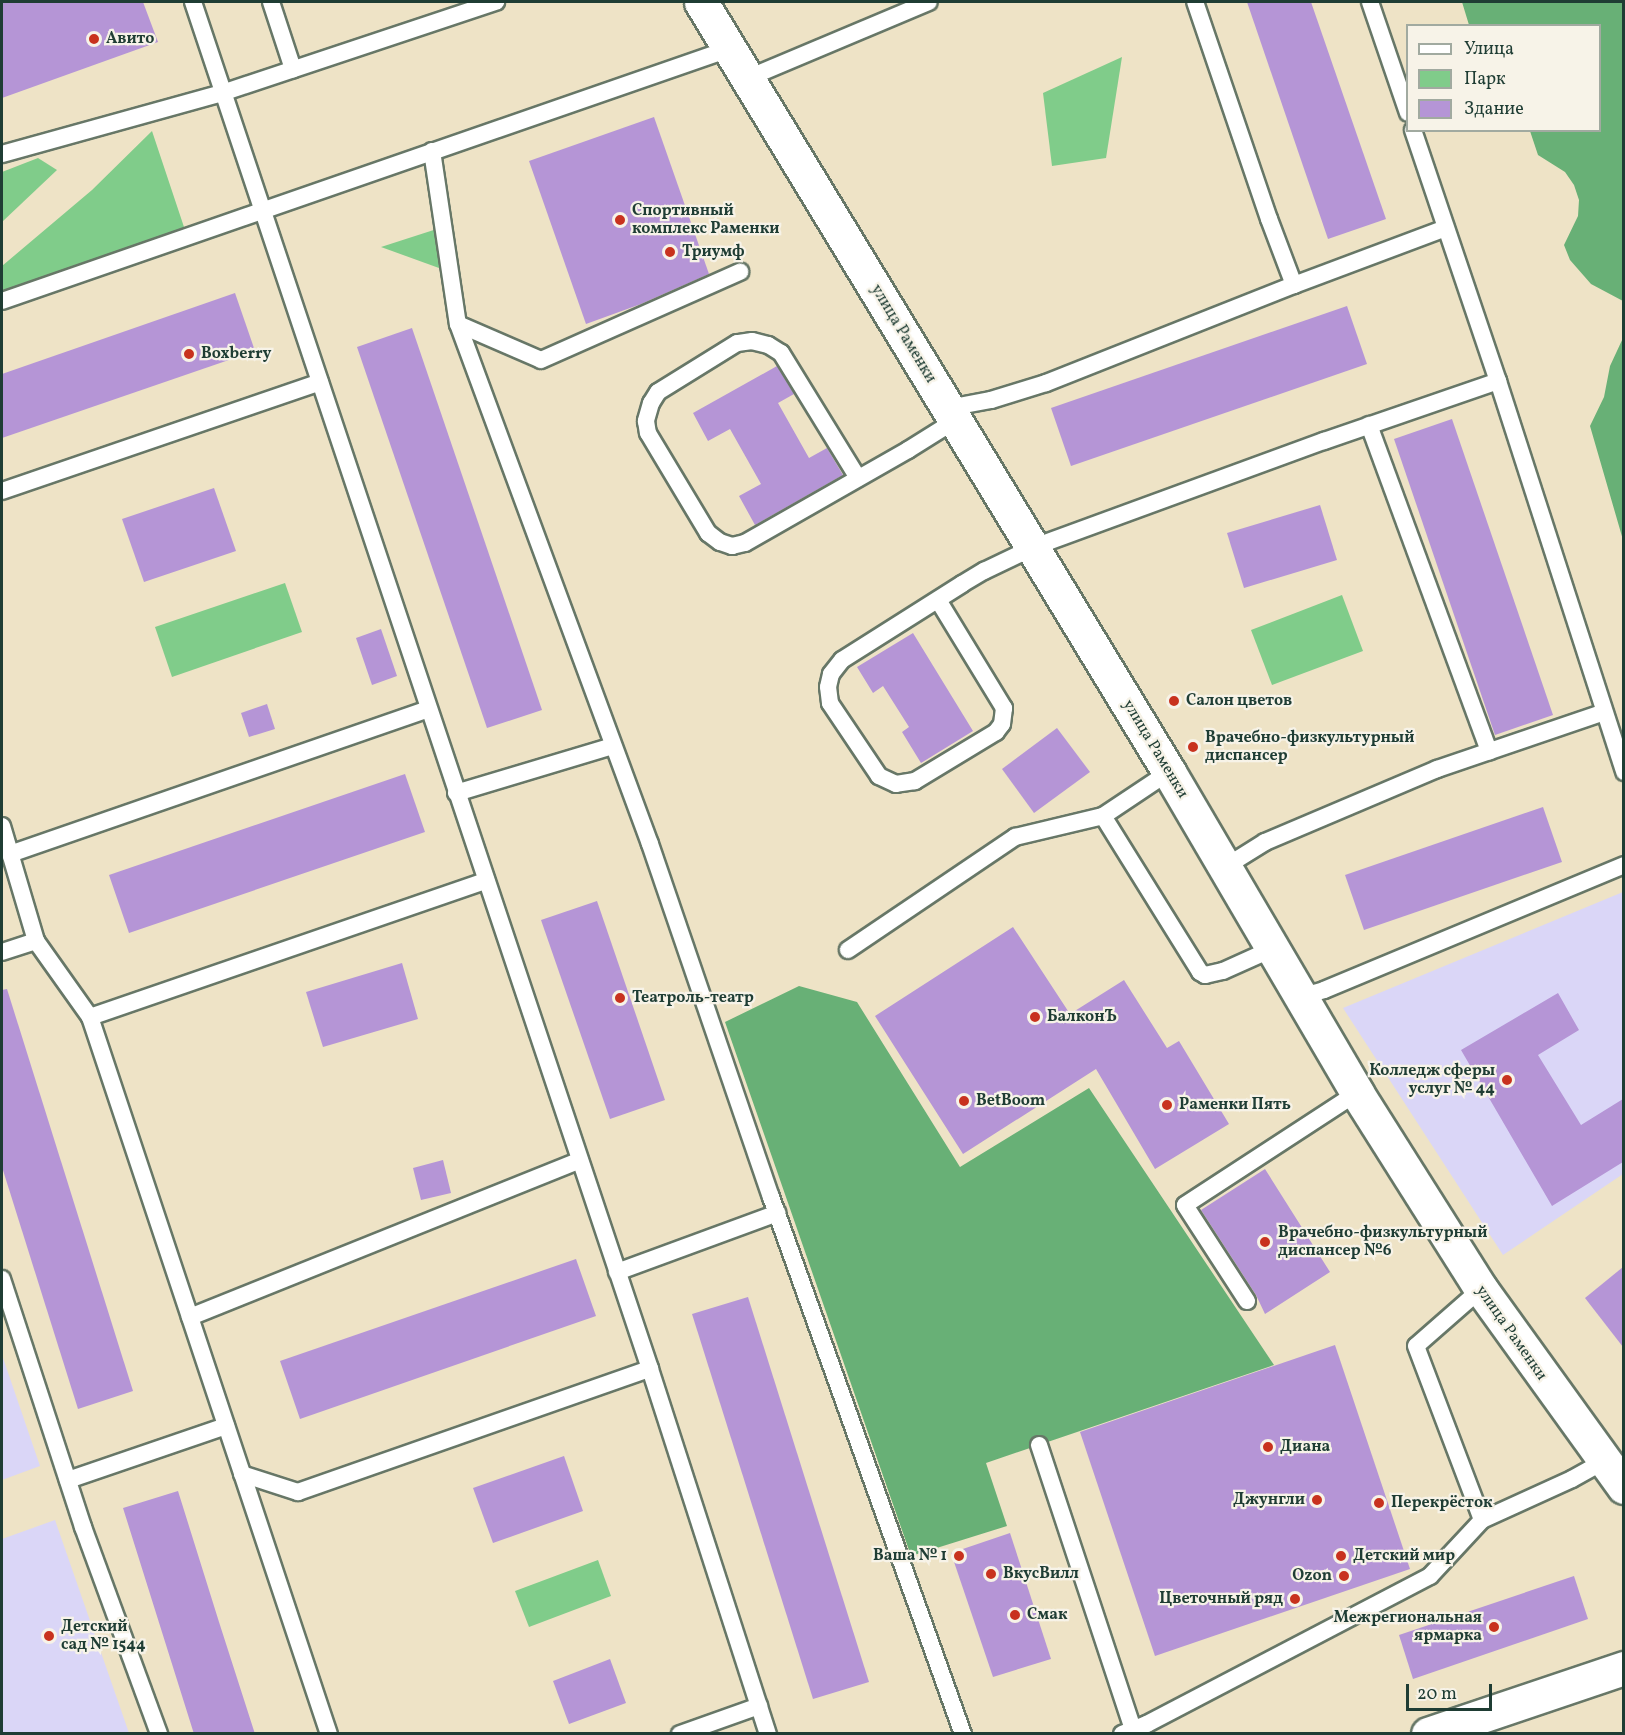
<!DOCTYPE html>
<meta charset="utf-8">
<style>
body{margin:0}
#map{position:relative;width:1625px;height:1735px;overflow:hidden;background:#eee3c6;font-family:Vollkorn,serif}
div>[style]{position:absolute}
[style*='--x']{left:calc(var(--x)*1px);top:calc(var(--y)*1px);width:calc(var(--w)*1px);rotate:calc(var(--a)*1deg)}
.built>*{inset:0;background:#dad6f7}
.green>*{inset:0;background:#80cc8a}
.forest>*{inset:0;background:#68b076}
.building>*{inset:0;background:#b595d6}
.roads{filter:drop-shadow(2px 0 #677767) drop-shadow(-2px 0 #677767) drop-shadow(0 2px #677767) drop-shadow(0 -2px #677767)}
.lane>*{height:16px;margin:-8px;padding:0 8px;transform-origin:8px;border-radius:8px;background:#fff}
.street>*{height:33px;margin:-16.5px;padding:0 16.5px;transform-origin:16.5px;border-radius:16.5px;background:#fff}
.secondary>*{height:33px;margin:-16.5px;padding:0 16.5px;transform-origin:16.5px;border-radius:16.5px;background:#fff}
.dots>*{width:16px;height:16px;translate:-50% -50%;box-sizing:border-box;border:3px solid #f7f3e8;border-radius:50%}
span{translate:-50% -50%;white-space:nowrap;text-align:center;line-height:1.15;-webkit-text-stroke:4.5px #f7f3e8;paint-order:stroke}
.poi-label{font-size:16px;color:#1f3d34;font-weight:700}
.left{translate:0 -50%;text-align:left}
.right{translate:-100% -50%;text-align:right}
.street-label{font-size:16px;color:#1f3d34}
.frame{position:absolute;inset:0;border:3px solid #1f3d34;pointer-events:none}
.legend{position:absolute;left:1406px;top:24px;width:195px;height:108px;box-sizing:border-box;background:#f7f3e8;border:2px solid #a1aaa0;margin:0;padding:8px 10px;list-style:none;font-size:18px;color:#1f3d34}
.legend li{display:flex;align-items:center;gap:12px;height:30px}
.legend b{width:30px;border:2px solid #a1aaa0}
.scale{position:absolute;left:1406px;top:1684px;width:86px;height:27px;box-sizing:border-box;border:3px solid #1f3d34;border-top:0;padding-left:8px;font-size:18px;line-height:21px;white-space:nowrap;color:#1f3d34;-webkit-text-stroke:4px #f7f3e8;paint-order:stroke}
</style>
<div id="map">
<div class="built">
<i style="clip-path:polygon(1623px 892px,1623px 1174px,1503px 1255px,1343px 1008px)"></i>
<i style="clip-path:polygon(2px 1355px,40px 1466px,2px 1480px)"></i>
<i style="clip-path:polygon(55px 1520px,129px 1733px,2px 1733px,2px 1539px)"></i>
</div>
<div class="green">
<i style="clip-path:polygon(1122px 57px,1106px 158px,1052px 166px,1043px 93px)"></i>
<i style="clip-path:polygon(152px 131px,187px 236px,2px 301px,2px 266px,92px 190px)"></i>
<i style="clip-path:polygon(38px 158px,57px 170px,2px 222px,2px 172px)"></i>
<i style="clip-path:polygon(443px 227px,450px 272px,381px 247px)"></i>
<i style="clip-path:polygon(285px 583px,302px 632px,172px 677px,155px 627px)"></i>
<i style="clip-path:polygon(1342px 595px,1363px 651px,1272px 685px,1251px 630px)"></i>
<i style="clip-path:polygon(598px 1560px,611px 1596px,529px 1627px,515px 1591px)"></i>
</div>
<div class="forest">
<i style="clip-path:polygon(1462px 2px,1623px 2px,1623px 301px,1591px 284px,1570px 260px,1564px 245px,1578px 216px,1579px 200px,1574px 185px,1565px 172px,1538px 155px,1530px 131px,1600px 130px,1600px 26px,1469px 25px)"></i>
<i style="clip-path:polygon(1623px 338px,1624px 338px,1623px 540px,1590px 426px,1604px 397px,1610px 366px)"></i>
<i style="clip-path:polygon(799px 986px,857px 1002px,960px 1167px,1089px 1088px,1274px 1365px,986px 1463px,1007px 1526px,911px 1556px,725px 1022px)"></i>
</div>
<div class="building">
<i style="clip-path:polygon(2px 2px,143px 2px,158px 42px,2px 98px)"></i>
<i style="clip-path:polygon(1247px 2px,1311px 2px,1386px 219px,1328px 239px)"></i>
<i style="clip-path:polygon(654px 117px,709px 274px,641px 304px,586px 324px,529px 161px)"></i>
<i style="clip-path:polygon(235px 293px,255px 351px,2px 438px,2px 374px)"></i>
<i style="clip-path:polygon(1347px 306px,1367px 364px,1071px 466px,1051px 408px)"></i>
<i style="clip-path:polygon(412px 328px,542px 710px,487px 728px,357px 347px)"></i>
<i style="clip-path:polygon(777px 366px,794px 394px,778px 403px,809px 458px,827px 448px,843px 475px,755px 525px,739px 496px,761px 484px,730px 429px,708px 441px,693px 413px)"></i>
<i style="clip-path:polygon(1452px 419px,1553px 715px,1495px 735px,1394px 439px)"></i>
<i style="clip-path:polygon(214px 488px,236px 551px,144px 582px,122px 519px)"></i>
<i style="clip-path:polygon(1320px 505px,1337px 560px,1244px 588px,1227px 533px)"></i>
<i style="clip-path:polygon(381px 629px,397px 676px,372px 685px,356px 638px)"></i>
<i style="clip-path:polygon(913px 633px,973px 731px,921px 763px,902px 732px,909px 727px,883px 686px,873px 693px,857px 667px)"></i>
<i style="clip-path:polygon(267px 704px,275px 729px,249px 737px,241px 713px)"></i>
<i style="clip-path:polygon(1057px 728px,1090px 772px,1034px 813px,1002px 769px)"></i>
<i style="clip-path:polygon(405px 774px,425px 832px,129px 933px,109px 875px)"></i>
<i style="clip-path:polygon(1543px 807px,1562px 862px,1364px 930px,1345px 875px)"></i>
<i style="clip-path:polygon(597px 901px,665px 1100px,610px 1119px,541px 920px)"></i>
<i style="clip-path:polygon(1013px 927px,1070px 1014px,1124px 980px,1167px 1048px,1179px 1041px,1229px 1124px,1155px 1169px,1096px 1069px,963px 1154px,875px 1016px)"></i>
<i style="clip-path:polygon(402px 963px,418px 1019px,323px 1047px,306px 992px)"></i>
<i style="clip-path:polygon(7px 989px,133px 1391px,78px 1409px,2px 1167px,2px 990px)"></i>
<i style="clip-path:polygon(1558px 993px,1579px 1030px,1538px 1055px,1581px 1125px,1623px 1099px,1623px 1162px,1552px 1206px,1461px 1050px)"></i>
<i style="clip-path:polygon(443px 1160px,451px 1193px,421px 1200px,413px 1168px)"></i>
<i style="clip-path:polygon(1265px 1169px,1330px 1272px,1265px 1314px,1256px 1295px,1201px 1210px)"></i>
<i style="clip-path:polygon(576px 1259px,596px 1316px,300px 1419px,280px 1361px)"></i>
<i style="clip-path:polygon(1623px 1267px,1623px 1347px,1585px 1298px)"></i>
<i style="clip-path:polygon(748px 1297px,869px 1682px,813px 1699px,692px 1314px)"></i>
<i style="clip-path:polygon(1335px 1345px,1410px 1569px,1155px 1656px,1080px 1432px)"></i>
<i style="clip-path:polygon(564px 1456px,583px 1511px,493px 1543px,473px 1488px)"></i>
<i style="clip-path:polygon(178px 1491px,219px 1622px,255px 1734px,194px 1734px,123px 1508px)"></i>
<i style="clip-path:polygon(1010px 1533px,1051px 1659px,993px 1677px,951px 1553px)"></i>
<i style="clip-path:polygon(1574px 1576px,1588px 1619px,1413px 1679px,1399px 1635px)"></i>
<i style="clip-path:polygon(610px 1659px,626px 1703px,569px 1724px,553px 1681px)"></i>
</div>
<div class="roads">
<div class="lane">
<i style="--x:193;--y:2;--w:1441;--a:71.51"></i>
<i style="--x:650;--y:1369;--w:384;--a:72.1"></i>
<i style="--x:271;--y:2;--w:71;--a:71.8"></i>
<i style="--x:1370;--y:2;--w:117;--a:71.1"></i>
<i style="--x:748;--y:78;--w:196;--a:-22.8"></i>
<i style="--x:1413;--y:130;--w:265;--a:71.3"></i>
<i style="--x:432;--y:151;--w:175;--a:81.5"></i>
<i style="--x:458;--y:324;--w:554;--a:69.73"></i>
<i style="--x:650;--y:844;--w:373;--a:71.1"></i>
<i style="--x:771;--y:1197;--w:570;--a:70.33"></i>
<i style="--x:2;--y:154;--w:228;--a:-15.5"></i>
<i style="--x:222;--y:93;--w:289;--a:-18.4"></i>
<i style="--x:1294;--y:285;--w:162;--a:-20.6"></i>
<i style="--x:2;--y:301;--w:769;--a:-19.12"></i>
<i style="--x:458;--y:324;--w:90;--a:23.4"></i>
<i style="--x:541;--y:360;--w:218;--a:-23.9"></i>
<i style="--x:948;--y:408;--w:44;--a:-10.5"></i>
<i style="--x:991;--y:400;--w:58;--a:-17.2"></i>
<i style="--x:1046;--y:383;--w:267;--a:-21.6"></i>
<i style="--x:1294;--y:285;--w:71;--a:-110.7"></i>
<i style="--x:1269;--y:219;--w:229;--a:-108.8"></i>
<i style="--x:1369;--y:425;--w:348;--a:69.8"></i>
<i style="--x:858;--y:478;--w:147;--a:-121.6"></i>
<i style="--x:781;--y:353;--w:15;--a:-148"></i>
<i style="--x:768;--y:345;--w:16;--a:-166"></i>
<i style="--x:752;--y:341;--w:15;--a:172"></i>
<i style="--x:737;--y:343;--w:93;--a:148.2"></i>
<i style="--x:658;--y:392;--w:13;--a:122"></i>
<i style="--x:651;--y:403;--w:19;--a:106"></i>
<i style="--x:646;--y:421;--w:12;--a:81"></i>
<i style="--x:648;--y:433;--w:117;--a:59"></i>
<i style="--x:708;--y:533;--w:15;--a:37"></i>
<i style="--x:720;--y:542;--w:13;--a:18"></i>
<i style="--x:732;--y:546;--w:13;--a:-13"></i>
<i style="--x:745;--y:543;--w:188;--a:-29.7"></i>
<i style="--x:908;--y:450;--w:57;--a:-32"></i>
<i style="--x:2;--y:491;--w:336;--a:-18.9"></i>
<i style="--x:938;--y:600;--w:127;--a:58.6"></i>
<i style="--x:1004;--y:708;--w:16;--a:97"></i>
<i style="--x:1002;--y:724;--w:10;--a:127"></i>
<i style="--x:996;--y:732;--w:95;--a:148.8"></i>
<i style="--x:915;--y:781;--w:19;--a:171"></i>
<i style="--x:896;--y:784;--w:19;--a:-155"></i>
<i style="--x:879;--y:776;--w:88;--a:-123.9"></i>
<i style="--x:830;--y:703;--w:16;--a:-97"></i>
<i style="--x:828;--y:687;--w:13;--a:-77"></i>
<i style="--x:831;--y:674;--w:18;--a:-52"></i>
<i style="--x:842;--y:660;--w:142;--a:-32.3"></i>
<i style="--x:962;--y:584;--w:26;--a:-31"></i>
<i style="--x:984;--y:571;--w:55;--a:-25.6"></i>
<i style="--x:1034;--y:547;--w:309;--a:-20.1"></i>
<i style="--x:1324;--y:441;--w:184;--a:-19"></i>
<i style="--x:1498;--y:381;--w:411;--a:72.1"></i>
<i style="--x:456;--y:793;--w:164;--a:-16.7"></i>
<i style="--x:1103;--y:816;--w:184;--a:58.1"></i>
<i style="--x:1200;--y:972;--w:6;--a:31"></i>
<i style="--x:1205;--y:975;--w:18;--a:-13"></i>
<i style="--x:1223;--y:971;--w:54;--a:-24.2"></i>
<i style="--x:2;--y:826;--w:120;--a:73.5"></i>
<i style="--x:36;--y:941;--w:93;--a:54.6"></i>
<i style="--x:90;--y:1017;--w:756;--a:71.57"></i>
<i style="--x:10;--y:854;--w:443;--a:-19.1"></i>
<i style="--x:1225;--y:867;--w:47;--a:-32"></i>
<i style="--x:1265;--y:842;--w:187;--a:-23"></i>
<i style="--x:1437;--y:769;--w:176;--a:-18.8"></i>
<i style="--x:848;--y:950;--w:202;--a:-34.1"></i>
<i style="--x:1015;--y:837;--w:90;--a:-13.4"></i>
<i style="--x:1103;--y:816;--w:79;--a:-33.7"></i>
<i style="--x:2;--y:952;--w:36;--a:-18"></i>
<i style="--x:1300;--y:997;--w:25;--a:-16"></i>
<i style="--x:1324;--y:990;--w:325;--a:-22.6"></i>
<i style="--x:90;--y:1017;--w:419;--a:-19"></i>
<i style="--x:617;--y:1272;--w:171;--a:-20.2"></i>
<i style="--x:2;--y:1279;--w:261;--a:71.9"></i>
<i style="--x:83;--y:1527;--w:221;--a:69.8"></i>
<i style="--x:1481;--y:1289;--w:86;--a:138.8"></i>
<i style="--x:1416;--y:1346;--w:186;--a:69.2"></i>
<i style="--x:1247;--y:1301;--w:114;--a:-122.9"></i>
<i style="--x:1185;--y:1205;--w:205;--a:-33.1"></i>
<i style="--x:190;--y:1317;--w:420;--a:-21.9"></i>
<i style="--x:1039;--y:1445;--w:299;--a:71.7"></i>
<i style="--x:242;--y:1474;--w:59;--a:17.8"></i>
<i style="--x:298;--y:1492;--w:373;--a:-19.3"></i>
<i style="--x:68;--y:1480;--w:167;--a:-18.9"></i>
<i style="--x:680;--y:1734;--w:84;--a:-19.5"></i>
<i style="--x:1122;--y:1734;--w:27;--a:-22"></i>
<i style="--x:1147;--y:1724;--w:319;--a:-27.6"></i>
<i style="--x:1430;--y:1576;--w:76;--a:-47.1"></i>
<i style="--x:1482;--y:1520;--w:99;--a:-24.5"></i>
<i style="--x:1572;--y:1479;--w:37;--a:-29"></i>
</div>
<div class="street">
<i style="--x:701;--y:2;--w:901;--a:58.71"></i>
<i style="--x:1169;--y:772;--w:372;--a:59.6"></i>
<i style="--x:1357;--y:1093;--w:232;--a:57.7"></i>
<i style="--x:1481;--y:1289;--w:244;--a:54.2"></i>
</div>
<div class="secondary">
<i style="--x:1428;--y:1734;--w:207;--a:-18.6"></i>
</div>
</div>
<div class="dots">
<i style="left:94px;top:39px;background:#c8321e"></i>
<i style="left:620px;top:220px;background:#c8321e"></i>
<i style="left:670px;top:252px;background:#c8321e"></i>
<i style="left:189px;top:354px;background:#c8321e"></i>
<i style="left:1174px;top:701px;background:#c8321e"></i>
<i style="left:1193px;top:747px;background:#c8321e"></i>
<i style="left:620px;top:998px;background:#c8321e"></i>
<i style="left:1035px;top:1017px;background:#c8321e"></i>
<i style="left:1507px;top:1080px;background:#c8321e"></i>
<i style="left:964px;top:1101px;background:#c8321e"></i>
<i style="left:1167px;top:1105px;background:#c8321e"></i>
<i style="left:1265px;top:1242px;background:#c8321e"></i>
<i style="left:1268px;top:1447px;background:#c8321e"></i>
<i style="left:1317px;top:1500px;background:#c8321e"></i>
<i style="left:1379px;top:1503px;background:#c8321e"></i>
<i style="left:959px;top:1556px;background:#c8321e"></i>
<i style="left:1341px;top:1556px;background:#c8321e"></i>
<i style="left:991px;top:1574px;background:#c8321e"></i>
<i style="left:1344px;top:1576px;background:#c8321e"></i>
<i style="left:1295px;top:1599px;background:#c8321e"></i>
<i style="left:1015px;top:1615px;background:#c8321e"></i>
<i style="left:1494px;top:1627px;background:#c8321e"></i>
<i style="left:49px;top:1636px;background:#c8321e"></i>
</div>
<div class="poi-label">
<span class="left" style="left:106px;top:39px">Авито</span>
<span class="left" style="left:632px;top:220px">Спортивный<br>комплекс Раменки</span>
<span class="left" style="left:682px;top:252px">Триумф</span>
<span class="left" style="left:201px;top:354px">Boxberry</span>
<span class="left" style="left:1186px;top:701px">Салон цветов</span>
<span class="left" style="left:1205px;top:747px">Врачебно-физкультурный<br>диспансер</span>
<span class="left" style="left:632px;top:998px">Театроль-театр</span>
<span class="left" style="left:1047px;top:1017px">БалконЪ</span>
<span class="right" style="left:1495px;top:1080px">Колледж сферы<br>услуг № 44</span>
<span class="left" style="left:976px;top:1101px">BetBoom</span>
<span class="left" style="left:1179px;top:1105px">Раменки Пять</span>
<span class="left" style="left:1278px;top:1242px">Врачебно-физкультурный<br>диспансер №6</span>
<span class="left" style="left:1280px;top:1447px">Диана</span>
<span class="right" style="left:1305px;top:1500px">Джунгли</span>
<span class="left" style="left:1391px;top:1503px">Перекрёсток</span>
<span class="right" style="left:947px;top:1556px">Ваша № 1</span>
<span class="left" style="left:1353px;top:1556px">Детский мир</span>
<span class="left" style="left:1003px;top:1574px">ВкусВилл</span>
<span class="right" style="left:1332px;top:1576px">Ozon</span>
<span class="right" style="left:1283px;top:1599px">Цветочный ряд</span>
<span class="left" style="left:1027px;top:1615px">Смак</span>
<span class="right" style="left:1482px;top:1627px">Межрегиональная<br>ярмарка</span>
<span class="left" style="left:61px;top:1636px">Детский<br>сад № 1544</span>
</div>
<div class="street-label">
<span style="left:903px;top:334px;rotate:59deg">улица Раменки</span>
<span style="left:1155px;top:749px;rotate:59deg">улица Раменки</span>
<span style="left:1511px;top:1333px;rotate:55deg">улица Раменки</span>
</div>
<div class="frame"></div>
<ul class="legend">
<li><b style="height:8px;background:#fff"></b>Улица</li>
<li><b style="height:16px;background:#80cc8a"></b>Парк</li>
<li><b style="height:16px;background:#b595d6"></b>Здание</li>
</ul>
<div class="scale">20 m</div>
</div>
